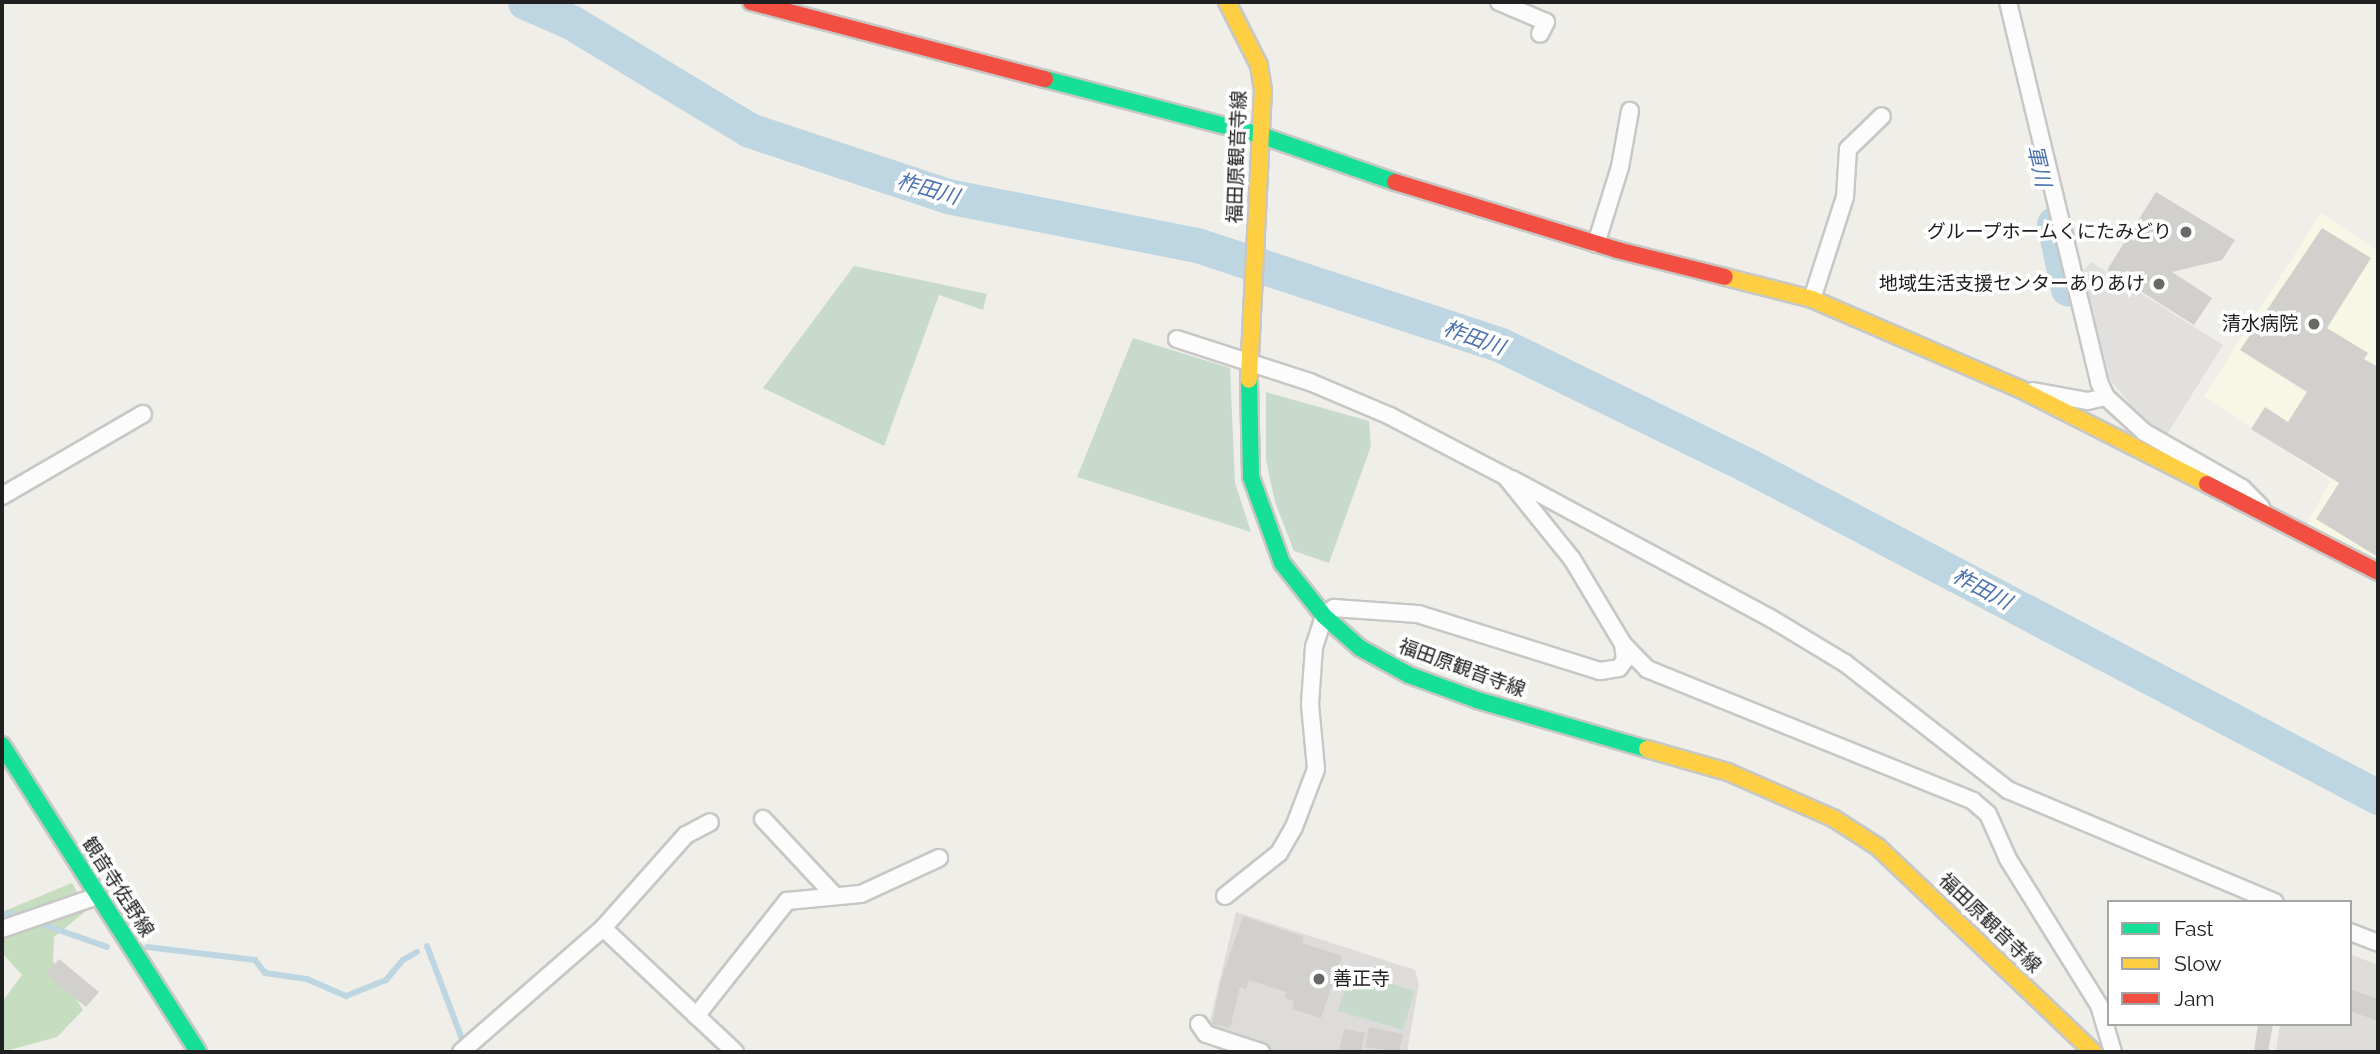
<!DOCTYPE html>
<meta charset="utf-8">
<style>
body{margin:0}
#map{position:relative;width:2380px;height:1054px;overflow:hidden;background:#efeee9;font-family:Raleway,"Noto Sans JP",sans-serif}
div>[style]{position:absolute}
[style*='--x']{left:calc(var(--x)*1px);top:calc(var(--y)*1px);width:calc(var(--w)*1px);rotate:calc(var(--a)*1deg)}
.residential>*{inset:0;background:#deddda}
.education>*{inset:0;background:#f6f7e5}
.religious>*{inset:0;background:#dddcda}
.forest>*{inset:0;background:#c6ddbf}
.cemetery>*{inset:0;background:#c8dacb}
.parking>*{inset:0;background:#e1e0de}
.stream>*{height:6px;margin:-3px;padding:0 3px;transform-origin:3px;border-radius:3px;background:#bed6e1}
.river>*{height:35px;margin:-17.5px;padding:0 17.5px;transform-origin:17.5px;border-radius:17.5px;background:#bed6e1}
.building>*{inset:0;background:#d1d0cc}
.roads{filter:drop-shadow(2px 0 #c7c7c5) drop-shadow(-2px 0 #c7c7c5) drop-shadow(0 2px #c7c7c5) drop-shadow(0 -2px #c7c7c5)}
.street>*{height:16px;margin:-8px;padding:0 8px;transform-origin:8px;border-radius:8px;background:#fdfcfc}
.fast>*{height:16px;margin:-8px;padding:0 8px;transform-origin:8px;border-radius:8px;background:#16e098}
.slow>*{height:16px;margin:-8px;padding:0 8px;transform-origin:8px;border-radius:8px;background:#ffcf43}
.jam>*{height:16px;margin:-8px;padding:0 8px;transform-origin:8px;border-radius:8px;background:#f24e42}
.dots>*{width:19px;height:19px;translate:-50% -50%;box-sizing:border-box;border:4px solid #fff;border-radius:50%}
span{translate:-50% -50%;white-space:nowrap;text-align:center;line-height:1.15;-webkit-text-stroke:7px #fff;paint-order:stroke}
.street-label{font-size:19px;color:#202020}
.poi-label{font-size:19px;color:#202020}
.right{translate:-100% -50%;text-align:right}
.left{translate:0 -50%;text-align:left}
.water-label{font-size:21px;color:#4d72af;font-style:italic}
.frame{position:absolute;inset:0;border:4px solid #202020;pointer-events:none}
.legend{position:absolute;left:2107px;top:900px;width:245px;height:126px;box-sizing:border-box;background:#fff;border:2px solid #a6a6a6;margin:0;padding:9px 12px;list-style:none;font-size:21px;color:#202020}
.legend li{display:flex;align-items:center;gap:14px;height:35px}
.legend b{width:35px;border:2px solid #a6a6a6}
</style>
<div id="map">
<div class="residential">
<i style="clip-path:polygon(2350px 954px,2378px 965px,2378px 1052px,2276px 1052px,2280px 1024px,2350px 1024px)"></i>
</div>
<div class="education">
<i style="clip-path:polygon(2321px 213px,2378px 251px,2378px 565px,2305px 526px,2331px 481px,2204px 396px)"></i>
</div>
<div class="religious">
<i style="clip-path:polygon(1236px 912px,1415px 970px,1419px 984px,1407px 1052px,1277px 1052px,1211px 1031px,1210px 1021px)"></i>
</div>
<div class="forest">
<i style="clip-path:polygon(72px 883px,87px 910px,54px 937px,53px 961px,83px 1010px,57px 1037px,2px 1052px,2px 1002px,22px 975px,2px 953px,2px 912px)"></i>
</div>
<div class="cemetery">
<i style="clip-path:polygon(854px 266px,987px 294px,983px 310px,939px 295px,884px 446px,763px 388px)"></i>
<i style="clip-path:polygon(1133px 338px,1230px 368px,1235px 483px,1251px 532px,1077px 477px)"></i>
<i style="clip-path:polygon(1266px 392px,1369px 421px,1371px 446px,1329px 563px,1294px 551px,1275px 502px,1266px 460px)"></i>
<i style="clip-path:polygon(1350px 972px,1415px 991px,1403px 1030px,1338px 1011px)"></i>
</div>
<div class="parking">
<i style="clip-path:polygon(2091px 262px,2223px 345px,2166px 436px,2142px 419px,2108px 377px,2079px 276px)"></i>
</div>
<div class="stream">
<i style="--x:2;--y:917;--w:10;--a:-24"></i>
<i style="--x:11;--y:913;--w:13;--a:18"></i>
<i style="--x:36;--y:922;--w:75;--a:19.4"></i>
<i style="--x:427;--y:946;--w:99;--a:69.4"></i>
<i style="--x:147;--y:947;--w:109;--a:6.9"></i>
<i style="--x:255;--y:960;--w:16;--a:52"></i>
<i style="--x:265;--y:973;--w:42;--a:8.1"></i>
<i style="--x:307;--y:979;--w:43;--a:23.6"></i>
<i style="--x:346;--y:996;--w:43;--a:-21.8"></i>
<i style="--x:386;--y:980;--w:26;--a:-50"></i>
<i style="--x:403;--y:960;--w:16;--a:-30"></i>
</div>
<div class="river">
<i style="--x:525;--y:2;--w:50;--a:23.5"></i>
<i style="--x:571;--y:22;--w:208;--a:31.2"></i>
<i style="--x:749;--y:130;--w:209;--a:18.4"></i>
<i style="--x:947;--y:196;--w:255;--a:11.1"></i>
<i style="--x:1197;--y:245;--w:320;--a:18.2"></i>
<i style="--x:1501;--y:345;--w:278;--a:26"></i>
<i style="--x:1751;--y:467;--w:709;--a:27.76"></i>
<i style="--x:2054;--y:224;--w:66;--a:77.8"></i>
</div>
<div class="building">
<i style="clip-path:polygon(2156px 192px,2235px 240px,2222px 260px,2172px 272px,2212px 298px,2194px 325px,2107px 270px)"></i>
<i style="clip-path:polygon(2322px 228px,2371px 258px,2327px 328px,2368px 353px,2364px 359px,2378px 367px,2378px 557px,2316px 519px,2339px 483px,2251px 429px,2265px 407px,2288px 422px,2307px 392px,2240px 350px)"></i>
<i style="clip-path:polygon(1243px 916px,1304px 937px,1302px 943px,1342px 956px,1321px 1018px,1292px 1009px,1294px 1001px,1285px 998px,1286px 992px,1249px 980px,1246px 989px,1240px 987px,1230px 1028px,1212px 1024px,1221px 980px)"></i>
<i style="clip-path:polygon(59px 959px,99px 992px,86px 1007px,46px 974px)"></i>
<i style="clip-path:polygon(2350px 989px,2378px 999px,2378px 1021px,2350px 1011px)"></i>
<i style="clip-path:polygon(2258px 1024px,2273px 1024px,2268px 1052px,2254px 1052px)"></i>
<i style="clip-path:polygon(1369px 1027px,1403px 1034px,1399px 1052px,1365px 1047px)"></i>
<i style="clip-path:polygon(1344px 1029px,1365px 1033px,1361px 1052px,1339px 1052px)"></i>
</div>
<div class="roads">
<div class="street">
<i style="--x:1499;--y:2;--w:51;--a:23.1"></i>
<i style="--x:1546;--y:22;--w:13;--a:117"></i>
<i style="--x:2008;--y:2;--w:391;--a:76.5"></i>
<i style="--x:2099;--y:382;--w:17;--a:65"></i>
<i style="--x:2106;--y:397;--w:52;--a:42.6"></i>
<i style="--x:2144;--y:432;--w:113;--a:29.7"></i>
<i style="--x:2242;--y:488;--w:27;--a:45"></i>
<i style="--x:1596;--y:244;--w:81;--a:-72.7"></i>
<i style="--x:1620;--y:167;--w:57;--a:-79.9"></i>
<i style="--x:1812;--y:299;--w:107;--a:-72.1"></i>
<i style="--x:1845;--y:197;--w:48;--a:-86.4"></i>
<i style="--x:1848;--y:149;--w:47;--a:-44.1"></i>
<i style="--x:1177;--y:339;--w:140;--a:17.9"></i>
<i style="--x:1310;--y:382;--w:87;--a:23"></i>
<i style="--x:1390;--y:416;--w:130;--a:27.6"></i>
<i style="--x:1505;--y:476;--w:107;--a:51.1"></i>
<i style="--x:1572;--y:559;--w:99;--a:59"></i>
<i style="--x:1623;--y:644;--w:35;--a:46"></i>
<i style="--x:1647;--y:669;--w:352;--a:22"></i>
<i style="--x:1973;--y:801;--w:20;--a:41"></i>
<i style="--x:1988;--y:814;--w:49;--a:66"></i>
<i style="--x:2008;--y:859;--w:172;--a:58.1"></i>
<i style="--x:2099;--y:1005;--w:49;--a:73.4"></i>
<i style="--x:2033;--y:391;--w:56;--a:10.3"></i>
<i style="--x:2088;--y:401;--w:18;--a:-13"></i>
<i style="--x:1512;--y:479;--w:295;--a:28.3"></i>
<i style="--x:1772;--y:619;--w:85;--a:31.1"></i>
<i style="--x:1845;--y:663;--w:207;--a:37.9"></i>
<i style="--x:2008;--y:790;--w:289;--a:22.8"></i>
<i style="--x:2;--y:496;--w:163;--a:-30.2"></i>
<i style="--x:763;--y:819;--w:105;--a:46.9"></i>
<i style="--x:1225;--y:896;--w:69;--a:-38.5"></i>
<i style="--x:1279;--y:853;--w:30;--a:-60"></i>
<i style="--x:1294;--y:827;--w:62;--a:-69.2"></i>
<i style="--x:1316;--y:769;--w:65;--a:-95.3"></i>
<i style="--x:1310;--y:704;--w:57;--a:-86"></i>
<i style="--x:1314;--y:647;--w:33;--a:-72"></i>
<i style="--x:1324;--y:616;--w:13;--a:-39"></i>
<i style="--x:1334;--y:608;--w:84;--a:4.1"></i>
<i style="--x:1418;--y:614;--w:191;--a:17.4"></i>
<i style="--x:1600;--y:671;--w:19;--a:-9"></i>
<i style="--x:1619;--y:668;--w:10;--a:-53"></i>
<i style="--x:1625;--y:660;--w:16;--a:-97"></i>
<i style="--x:603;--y:928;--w:181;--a:43.2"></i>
<i style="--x:2;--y:929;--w:102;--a:-19"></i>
<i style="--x:2350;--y:932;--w:30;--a:21"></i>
<i style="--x:696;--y:1016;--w:147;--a:-51.6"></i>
<i style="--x:787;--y:901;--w:74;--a:-5.4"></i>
<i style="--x:861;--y:894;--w:86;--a:-24.8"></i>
<i style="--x:1199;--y:1024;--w:12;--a:55"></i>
<i style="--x:1206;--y:1034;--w:58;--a:18.1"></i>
<i style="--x:461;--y:1052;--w:189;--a:-41.1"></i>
<i style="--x:603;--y:928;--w:125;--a:-48.3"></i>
<i style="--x:686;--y:835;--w:27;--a:-28"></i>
</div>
<div class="fast">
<i style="--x:1045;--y:79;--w:222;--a:14.6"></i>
<i style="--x:1260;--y:135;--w:143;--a:19.2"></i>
<i style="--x:1249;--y:380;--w:97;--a:88.8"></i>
<i style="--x:1251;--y:477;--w:91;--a:70.2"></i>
<i style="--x:1282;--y:563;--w:68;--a:51.6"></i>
<i style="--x:1324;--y:616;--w:48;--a:41.6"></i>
<i style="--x:1360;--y:648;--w:56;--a:28.9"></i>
<i style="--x:1409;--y:675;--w:72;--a:20.2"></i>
<i style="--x:1477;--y:700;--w:177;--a:16.1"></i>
<i style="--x:2;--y:745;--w:364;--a:57.4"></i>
</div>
<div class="slow">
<i style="--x:1227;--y:2;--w:71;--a:63.1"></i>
<i style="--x:1259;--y:65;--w:25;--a:81"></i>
<i style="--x:1263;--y:90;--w:290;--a:92.8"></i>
<i style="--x:1725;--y:277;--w:90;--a:14.2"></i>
<i style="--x:1812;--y:299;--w:227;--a:23.4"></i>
<i style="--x:2020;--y:389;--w:210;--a:26.9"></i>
<i style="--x:1647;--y:749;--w:84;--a:15.9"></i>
<i style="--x:1728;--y:772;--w:115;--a:23.7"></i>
<i style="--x:1833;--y:818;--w:54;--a:32.8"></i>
<i style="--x:1878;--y:847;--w:297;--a:43.6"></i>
</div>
<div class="jam">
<i style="--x:751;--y:2;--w:304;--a:14.7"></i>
<i style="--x:1395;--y:182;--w:232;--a:17"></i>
<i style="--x:1617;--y:250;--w:111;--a:14"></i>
<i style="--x:2207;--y:484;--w:192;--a:27.2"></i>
</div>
</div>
<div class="dots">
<i style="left:2186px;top:232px;background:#686866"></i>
<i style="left:2159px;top:284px;background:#686866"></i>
<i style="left:2314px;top:324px;background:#686866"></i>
<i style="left:1319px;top:979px;background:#686866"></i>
</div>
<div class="street-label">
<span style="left:1237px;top:157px;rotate:-88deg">福田原観音寺線</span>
<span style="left:1462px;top:668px;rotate:20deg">福田原観音寺線</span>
<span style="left:118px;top:887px;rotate:57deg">観音寺佐野線</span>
<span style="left:1990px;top:923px;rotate:44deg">福田原観音寺線</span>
</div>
<div class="poi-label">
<span class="right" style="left:2172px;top:232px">グループホームくにたみどり</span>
<span class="right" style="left:2145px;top:284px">地域生活支援センターありあけ</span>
<span class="right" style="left:2298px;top:324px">清水病院</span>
<span class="left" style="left:1333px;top:979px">善正寺</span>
</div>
<div class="water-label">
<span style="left:2039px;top:166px;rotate:77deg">軍川</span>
<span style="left:928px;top:189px;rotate:16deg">柞田川</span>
<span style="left:1474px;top:338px;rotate:20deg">柞田川</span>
<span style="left:1982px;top:589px;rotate:28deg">柞田川</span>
</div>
<div class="frame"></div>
<ul class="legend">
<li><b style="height:9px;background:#16e098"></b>Fast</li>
<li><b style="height:9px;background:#ffcf43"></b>Slow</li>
<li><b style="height:9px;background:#f24e42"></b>Jam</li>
</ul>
</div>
